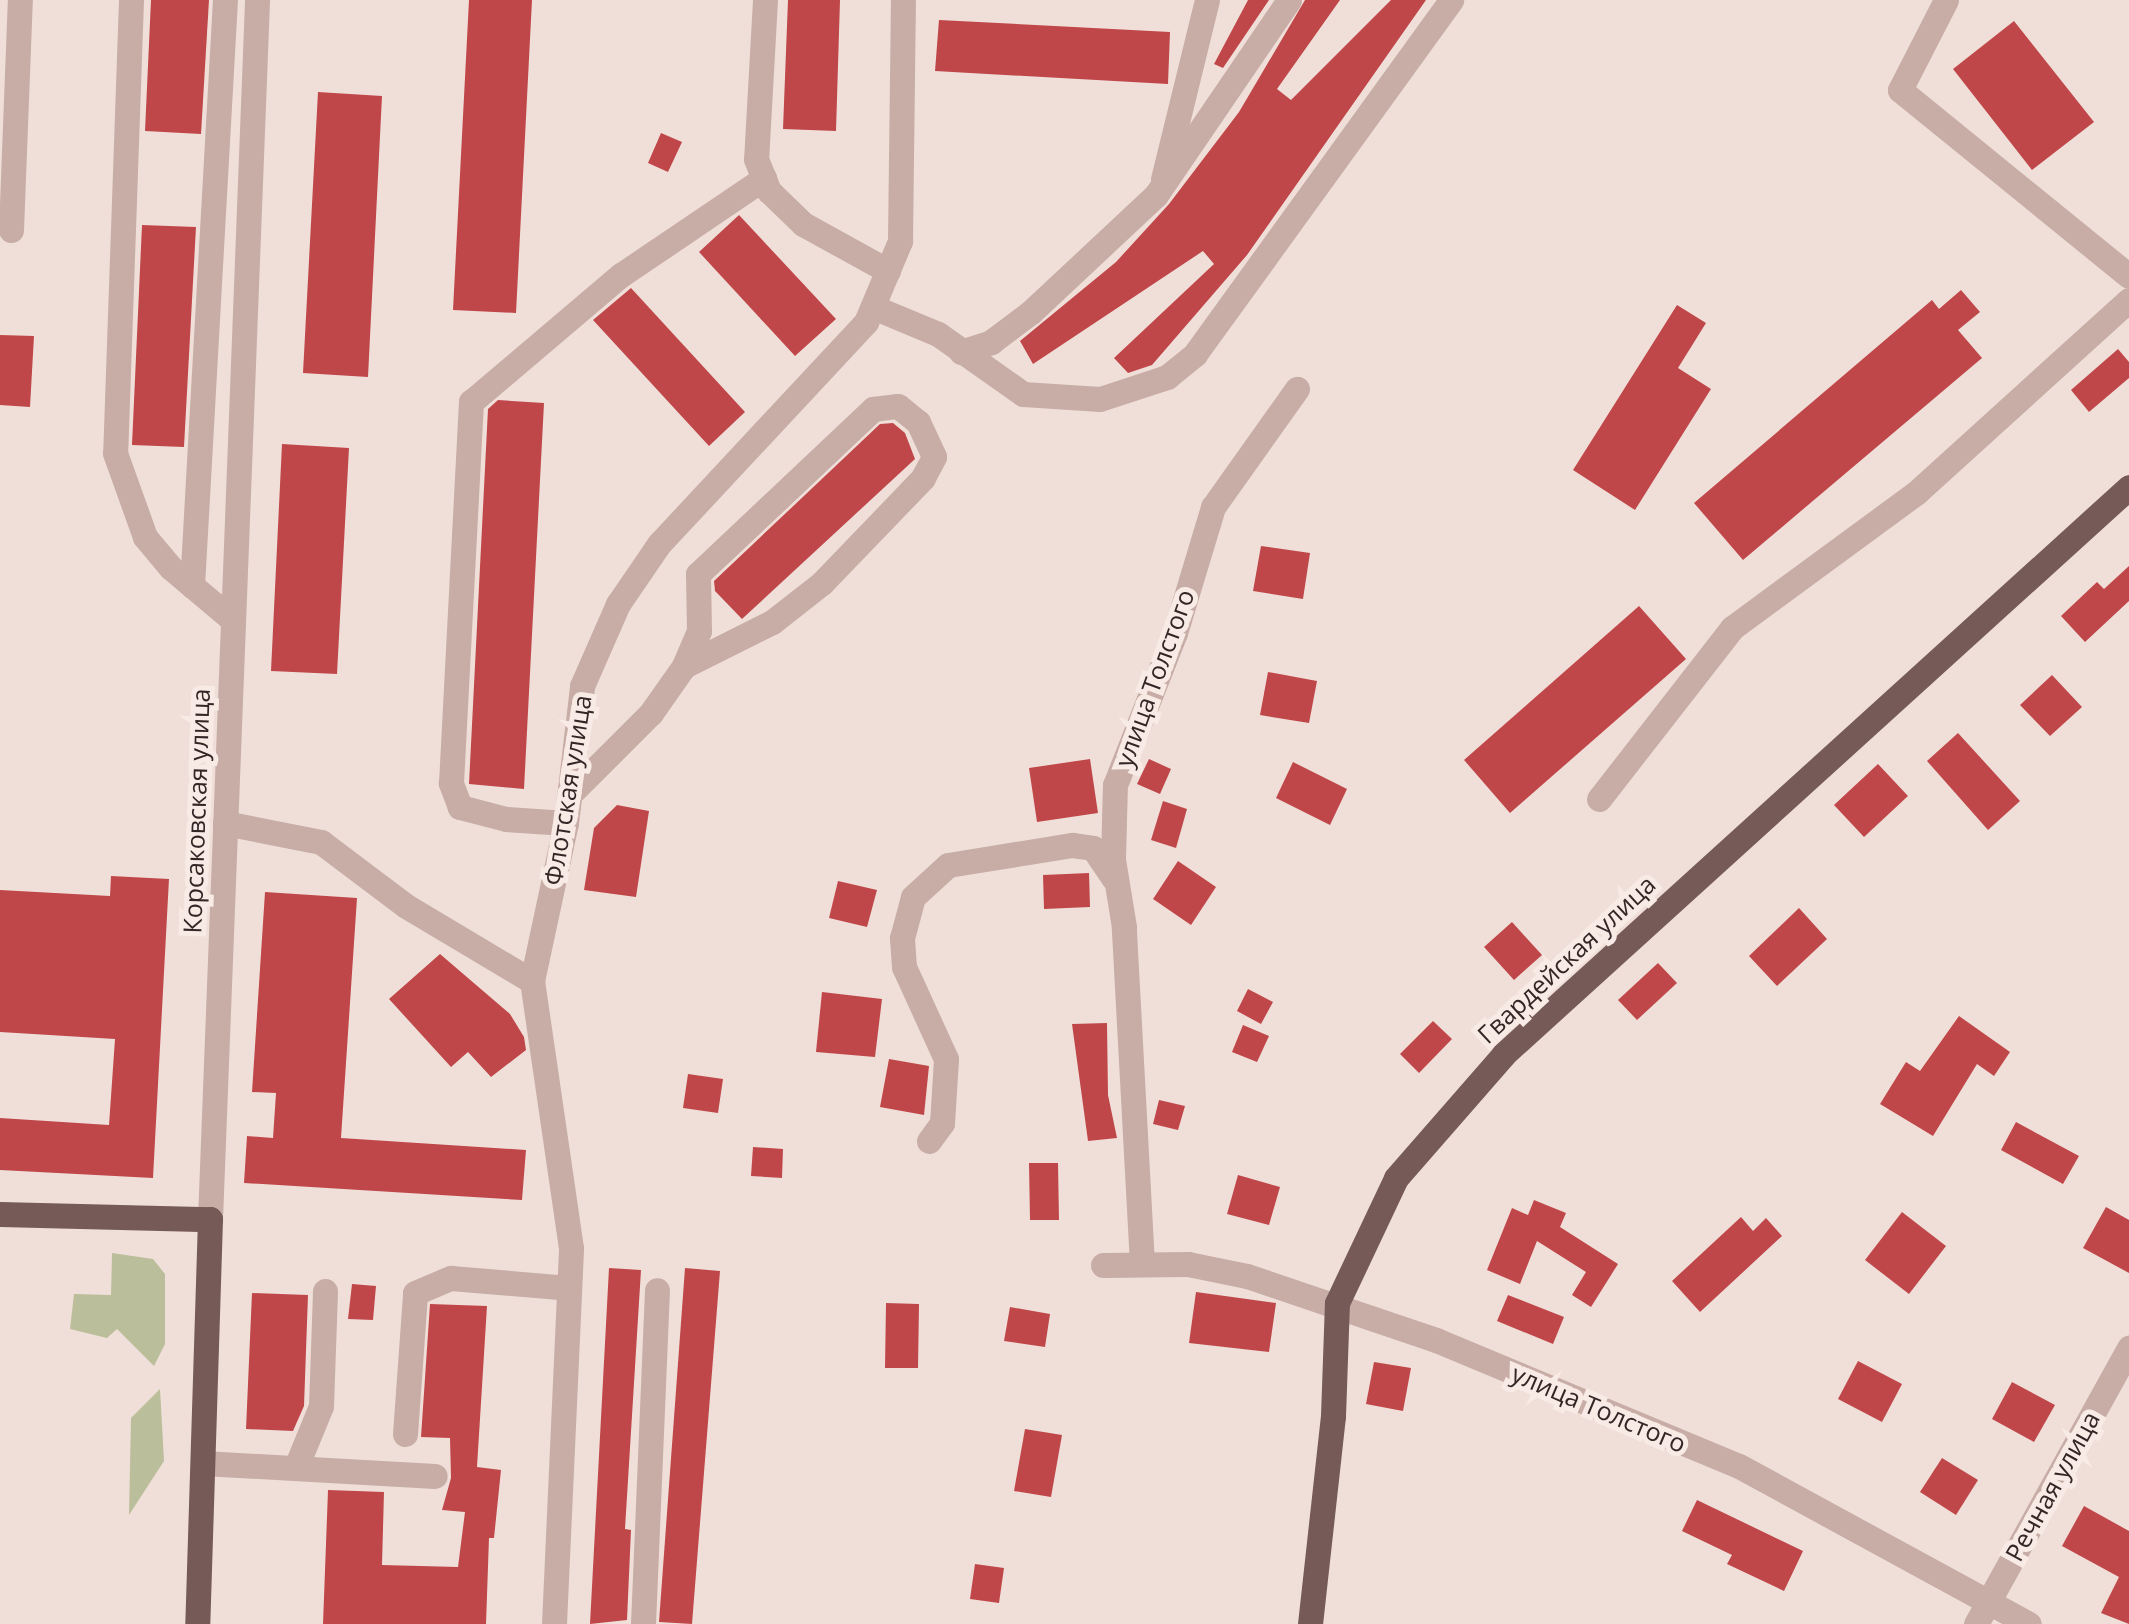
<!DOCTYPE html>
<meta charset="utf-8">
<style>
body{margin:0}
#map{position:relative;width:2129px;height:1624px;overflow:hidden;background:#f0dfd9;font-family:"Open Sans",sans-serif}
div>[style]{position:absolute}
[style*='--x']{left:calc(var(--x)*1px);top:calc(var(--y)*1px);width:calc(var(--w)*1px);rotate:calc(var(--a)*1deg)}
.green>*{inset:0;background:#bbbe9a}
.building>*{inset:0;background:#c04749}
.minor>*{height:25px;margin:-12.5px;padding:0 12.5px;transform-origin:12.5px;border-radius:12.5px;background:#c7ada6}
.major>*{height:25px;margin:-12.5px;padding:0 12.5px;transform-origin:12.5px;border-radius:12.5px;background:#755a58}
span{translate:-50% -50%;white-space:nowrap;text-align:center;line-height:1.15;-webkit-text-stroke:10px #f8eae5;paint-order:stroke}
.street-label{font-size:25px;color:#332726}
</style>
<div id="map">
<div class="green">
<i style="clip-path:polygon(112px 1253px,153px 1259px,165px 1274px,165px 1344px,154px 1366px,117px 1329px,107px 1338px,70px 1329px,74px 1294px,111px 1295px)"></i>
<i style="clip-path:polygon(160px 1389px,164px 1461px,129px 1515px,131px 1418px)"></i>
</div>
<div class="building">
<i style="clip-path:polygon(151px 0,209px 0,201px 134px,145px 131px)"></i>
<i style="clip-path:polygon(469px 0,532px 0,516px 313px,453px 310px)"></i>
<i style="clip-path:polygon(788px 0,840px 0,836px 131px,783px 129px)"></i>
<i style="clip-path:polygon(1248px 0,1269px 0,1223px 68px,1214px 64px)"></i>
<i style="clip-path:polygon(1305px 0,1340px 0,1277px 89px,1291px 100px,1391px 0,1426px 0,1247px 255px,1152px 365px,1128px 373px,1114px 358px,1214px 264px,1203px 251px,1033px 364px,1020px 341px,1116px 262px,1169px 204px,1239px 112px)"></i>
<i style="clip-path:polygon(939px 20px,1170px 32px,1168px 84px,935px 71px)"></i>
<i style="clip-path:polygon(2014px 21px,2094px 122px,2032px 170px,1953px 69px)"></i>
<i style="clip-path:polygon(318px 92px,382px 96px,368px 377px,303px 373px)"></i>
<i style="clip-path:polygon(661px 133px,682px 142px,668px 172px,648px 163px)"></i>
<i style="clip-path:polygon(739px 215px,836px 319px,795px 356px,699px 252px)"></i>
<i style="clip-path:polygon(142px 225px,196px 227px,184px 447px,132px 445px)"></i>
<i style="clip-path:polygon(631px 288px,745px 412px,709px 446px,593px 320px)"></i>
<i style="clip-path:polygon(1961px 290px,1980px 312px,1958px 330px,1982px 358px,1743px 560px,1694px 503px,1932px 300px,1939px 309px)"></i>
<i style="clip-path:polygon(1677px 305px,1706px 323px,1678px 368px,1711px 389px,1635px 510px,1573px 470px)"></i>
<i style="clip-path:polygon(0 335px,34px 336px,30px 407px,0 405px)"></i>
<i style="clip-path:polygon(2118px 349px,2129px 362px,2129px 378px,2089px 412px,2071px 390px)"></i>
<i style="clip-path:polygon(498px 400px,544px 403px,524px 789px,469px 784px,488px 409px)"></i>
<i style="clip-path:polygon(893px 423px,905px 433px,915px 459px,742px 619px,715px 591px,714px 581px,880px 424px)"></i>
<i style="clip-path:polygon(282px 444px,349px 448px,337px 674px,271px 671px)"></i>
<i style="clip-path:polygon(1261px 546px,1310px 553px,1303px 599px,1253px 591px)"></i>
<i style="clip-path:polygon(2129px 566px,2129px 601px,2085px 642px,2061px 616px,2097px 582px,2104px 589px)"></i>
<i style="clip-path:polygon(1639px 606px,1686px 659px,1510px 813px,1464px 760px)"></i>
<i style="clip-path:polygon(1268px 672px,1317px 681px,1309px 723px,1260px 715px)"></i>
<i style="clip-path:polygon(2052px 675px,2082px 707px,2050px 736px,2020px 705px)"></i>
<i style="clip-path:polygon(1958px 733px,2020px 801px,1988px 830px,1927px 761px)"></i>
<i style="clip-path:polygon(1090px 759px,1098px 813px,1037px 822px,1029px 768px)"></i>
<i style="clip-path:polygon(1149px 759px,1171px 769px,1160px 794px,1137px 784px)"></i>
<i style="clip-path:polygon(1293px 762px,1347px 789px,1330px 825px,1276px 798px)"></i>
<i style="clip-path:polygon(1878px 764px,1908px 796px,1864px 837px,1834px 805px)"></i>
<i style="clip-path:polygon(1163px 801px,1187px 809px,1176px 848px,1151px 840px)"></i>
<i style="clip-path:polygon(617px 805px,649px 811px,636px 897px,584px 890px,594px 828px)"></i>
<i style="clip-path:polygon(1178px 861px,1216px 887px,1191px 925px,1153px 899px)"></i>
<i style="clip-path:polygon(1089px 873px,1090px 907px,1044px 909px,1043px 875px)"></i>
<i style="clip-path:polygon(111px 876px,169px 879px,153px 1178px,0 1170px,0 1118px,109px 1125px,115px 1039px,0 1032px,0 890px,110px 896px)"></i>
<i style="clip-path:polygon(838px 881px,877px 890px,867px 927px,829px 918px)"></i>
<i style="clip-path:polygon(265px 892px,357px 898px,341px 1138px,526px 1150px,522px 1200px,244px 1183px,247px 1136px,273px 1138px,276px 1093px,252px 1092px)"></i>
<i style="clip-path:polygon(1799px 908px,1827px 939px,1777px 986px,1749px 956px)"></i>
<i style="clip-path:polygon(1512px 922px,1542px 955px,1514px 980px,1484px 947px)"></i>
<i style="clip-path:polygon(440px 954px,510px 1014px,524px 1037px,526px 1050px,491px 1077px,468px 1052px,451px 1067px,389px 999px)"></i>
<i style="clip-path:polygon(1658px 963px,1677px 983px,1637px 1020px,1618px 1000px)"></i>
<i style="clip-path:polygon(1248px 989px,1273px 1002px,1261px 1024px,1237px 1011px)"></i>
<i style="clip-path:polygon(822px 992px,882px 999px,875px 1057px,816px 1052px)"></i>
<i style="clip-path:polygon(1959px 1016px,2010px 1052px,1994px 1076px,1977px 1064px,1933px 1136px,1880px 1104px,1906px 1062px,1920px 1071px)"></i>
<i style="clip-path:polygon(1433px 1021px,1452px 1039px,1419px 1073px,1400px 1054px)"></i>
<i style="clip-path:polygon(1107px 1023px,1108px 1095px,1117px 1138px,1088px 1141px,1072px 1024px)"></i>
<i style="clip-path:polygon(1243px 1025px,1269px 1036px,1257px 1062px,1232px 1052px)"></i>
<i style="clip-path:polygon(889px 1059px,929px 1066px,924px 1115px,880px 1107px)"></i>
<i style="clip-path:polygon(688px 1074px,723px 1079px,718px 1113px,683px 1108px)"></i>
<i style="clip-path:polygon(1159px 1100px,1185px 1106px,1178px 1130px,1153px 1124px)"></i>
<i style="clip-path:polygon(2016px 1122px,2079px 1156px,2063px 1184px,2001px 1150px)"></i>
<i style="clip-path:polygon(753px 1147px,783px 1149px,782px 1178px,751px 1176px)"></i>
<i style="clip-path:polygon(1029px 1163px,1058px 1163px,1059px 1220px,1030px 1220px)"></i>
<i style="clip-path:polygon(1238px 1175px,1280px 1187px,1269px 1225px,1227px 1214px)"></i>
<i style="clip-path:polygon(1534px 1200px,1566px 1213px,1560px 1227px,1618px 1264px,1591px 1307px,1572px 1295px,1586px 1272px,1537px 1241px,1520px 1284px,1487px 1270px,1512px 1208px,1528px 1215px)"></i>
<i style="clip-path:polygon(2106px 1207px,2129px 1220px,2129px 1273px,2083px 1248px)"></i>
<i style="clip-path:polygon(1902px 1212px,1946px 1246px,1909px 1294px,1865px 1260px)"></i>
<i style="clip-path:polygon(1741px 1217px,1753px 1231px,1766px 1218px,1782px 1236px,1700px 1312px,1672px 1281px)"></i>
<i style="clip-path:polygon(609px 1268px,641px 1270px,625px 1529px,631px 1530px,627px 1620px,590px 1624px)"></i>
<i style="clip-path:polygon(685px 1268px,720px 1271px,692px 1624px,659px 1622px)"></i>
<i style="clip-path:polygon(352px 1284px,376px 1286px,373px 1320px,348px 1319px)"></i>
<i style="clip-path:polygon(1196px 1292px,1276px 1303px,1269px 1352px,1189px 1343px)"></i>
<i style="clip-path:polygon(252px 1293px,308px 1295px,304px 1406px,293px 1431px,246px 1429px)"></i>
<i style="clip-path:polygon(1508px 1295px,1564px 1317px,1553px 1344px,1497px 1321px)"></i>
<i style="clip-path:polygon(886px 1303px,919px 1304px,918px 1368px,885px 1368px)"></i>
<i style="clip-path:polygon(430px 1304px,487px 1306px,477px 1467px,501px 1470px,494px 1538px,489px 1538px,486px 1624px,323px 1624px,328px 1490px,384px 1492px,382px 1565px,458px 1567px,465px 1512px,442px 1510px,451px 1478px,450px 1438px,421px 1437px)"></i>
<i style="clip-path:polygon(1010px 1307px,1050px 1314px,1045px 1347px,1004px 1341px)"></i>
<i style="clip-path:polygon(1858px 1361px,1902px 1384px,1882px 1422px,1838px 1399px)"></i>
<i style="clip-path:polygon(1374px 1362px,1411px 1368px,1403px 1411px,1366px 1404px)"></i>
<i style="clip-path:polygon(2012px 1382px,2055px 1405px,2034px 1442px,1992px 1419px)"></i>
<i style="clip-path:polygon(1025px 1429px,1062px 1435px,1051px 1497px,1014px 1491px)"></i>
<i style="clip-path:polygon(1942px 1458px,1978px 1480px,1956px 1515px,1920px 1492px)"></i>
<i style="clip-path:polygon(1697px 1500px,1803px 1551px,1784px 1591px,1727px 1564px,1732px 1555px,1682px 1531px)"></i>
<i style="clip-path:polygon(2084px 1506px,2129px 1531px,2129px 1624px,2101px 1613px,2119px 1577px,2062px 1546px)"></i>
<i style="clip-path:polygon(975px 1564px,1004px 1568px,999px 1603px,970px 1599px)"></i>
</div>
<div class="minor">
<i style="--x:131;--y:0;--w:453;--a:92"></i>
<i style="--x:115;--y:453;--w:89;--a:70.3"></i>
<i style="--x:145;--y:537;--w:40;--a:50"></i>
<i style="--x:171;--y:568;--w:81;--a:40"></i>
<i style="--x:765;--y:0;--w:159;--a:93.2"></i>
<i style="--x:756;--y:159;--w:35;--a:68"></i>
<i style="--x:769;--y:191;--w:47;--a:44.1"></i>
<i style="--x:803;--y:224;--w:97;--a:28.9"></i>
<i style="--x:1946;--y:0;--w:101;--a:117.1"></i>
<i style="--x:1900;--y:90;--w:295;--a:39.1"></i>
<i style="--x:1163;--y:179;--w:184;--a:-76.2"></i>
<i style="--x:11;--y:230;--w:230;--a:-87.8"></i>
<i style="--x:873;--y:307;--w:70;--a:22.6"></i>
<i style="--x:938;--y:334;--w:104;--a:35.2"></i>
<i style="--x:1023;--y:394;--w:77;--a:3.7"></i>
<i style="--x:1100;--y:399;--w:71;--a:-18.2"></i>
<i style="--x:1167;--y:377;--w:36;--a:-39"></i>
<i style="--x:1195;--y:354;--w:437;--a:-54.1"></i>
<i style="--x:961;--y:352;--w:32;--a:-18"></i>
<i style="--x:991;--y:342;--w:50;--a:-36.9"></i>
<i style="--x:1031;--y:312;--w:171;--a:-43.1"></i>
<i style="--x:1156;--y:195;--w:236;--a:-55.7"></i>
<i style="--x:192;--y:586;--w:587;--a:-86.78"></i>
<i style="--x:569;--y:795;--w:116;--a:-45"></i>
<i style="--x:651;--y:713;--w:57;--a:-54.9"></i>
<i style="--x:684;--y:666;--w:38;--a:-67"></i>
<i style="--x:699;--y:631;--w:57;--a:-91"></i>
<i style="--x:698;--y:574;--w:241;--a:-43.3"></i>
<i style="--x:873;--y:409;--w:25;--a:-7"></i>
<i style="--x:898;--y:406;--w:26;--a:39"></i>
<i style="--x:918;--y:422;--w:38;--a:65"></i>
<i style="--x:934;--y:457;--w:24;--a:118"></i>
<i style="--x:923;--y:478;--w:146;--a:133.9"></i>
<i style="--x:822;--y:583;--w:63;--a:142"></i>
<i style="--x:772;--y:622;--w:98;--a:153.4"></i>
<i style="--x:1599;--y:799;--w:217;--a:-52.1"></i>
<i style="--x:1732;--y:628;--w:230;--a:-36.3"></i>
<i style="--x:1917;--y:492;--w:286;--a:-42.2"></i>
<i style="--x:225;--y:823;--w:98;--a:11.2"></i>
<i style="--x:321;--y:842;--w:106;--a:37"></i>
<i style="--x:406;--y:906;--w:147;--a:30.8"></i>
<i style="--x:566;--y:823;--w:60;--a:-176.2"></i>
<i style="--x:506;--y:819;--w:48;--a:-165.4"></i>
<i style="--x:460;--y:807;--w:26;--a:-111"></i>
<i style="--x:451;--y:783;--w:382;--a:-87"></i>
<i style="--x:471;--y:402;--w:197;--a:-40.3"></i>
<i style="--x:621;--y:275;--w:173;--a:-34.1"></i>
<i style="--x:929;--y:1141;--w:22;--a:-54"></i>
<i style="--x:942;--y:1123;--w:64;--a:-86.4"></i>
<i style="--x:946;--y:1059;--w:101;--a:-114.5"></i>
<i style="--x:904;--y:967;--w:29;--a:-94"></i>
<i style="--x:902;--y:938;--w:42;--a:-75"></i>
<i style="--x:913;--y:897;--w:47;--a:-42.4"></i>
<i style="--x:948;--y:865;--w:126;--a:-9.2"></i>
<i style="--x:1072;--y:845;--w:21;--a:8"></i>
<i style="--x:1093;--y:848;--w:36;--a:56"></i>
<i style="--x:210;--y:1219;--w:1220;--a:-87.79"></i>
<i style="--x:1142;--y:1264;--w:337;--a:-93.1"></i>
<i style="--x:1124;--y:927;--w:69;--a:-99.2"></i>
<i style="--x:1113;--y:859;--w:74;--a:-88.5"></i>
<i style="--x:1115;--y:785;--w:163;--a:-68.5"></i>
<i style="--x:1175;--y:633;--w:132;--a:-73.2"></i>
<i style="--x:1213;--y:507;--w:145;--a:-54.6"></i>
<i style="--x:1103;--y:1265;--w:85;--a:-0.7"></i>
<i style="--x:1188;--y:1264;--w:60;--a:11.5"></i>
<i style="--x:1247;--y:1276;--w:200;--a:18.7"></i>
<i style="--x:1436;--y:1340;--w:328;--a:22.6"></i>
<i style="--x:1739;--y:1466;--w:330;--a:28.6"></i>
<i style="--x:405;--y:1434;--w:141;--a:-85.9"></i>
<i style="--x:415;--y:1293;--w:39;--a:-23"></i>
<i style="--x:451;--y:1278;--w:118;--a:4.8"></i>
<i style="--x:203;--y:1463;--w:232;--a:3.2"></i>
<i style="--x:296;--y:1467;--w:66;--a:-67.7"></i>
<i style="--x:321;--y:1406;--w:115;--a:-88"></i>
<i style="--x:554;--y:1624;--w:376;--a:-87.4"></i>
<i style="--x:571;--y:1248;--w:270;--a:-98.3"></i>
<i style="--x:532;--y:981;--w:162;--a:-77.9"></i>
<i style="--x:566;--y:823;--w:138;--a:-83.3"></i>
<i style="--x:582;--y:686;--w:90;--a:-66.3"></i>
<i style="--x:618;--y:604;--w:73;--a:-55.7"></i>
<i style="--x:659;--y:544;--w:304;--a:-47"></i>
<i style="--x:866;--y:322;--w:88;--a:-67.2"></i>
<i style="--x:900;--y:241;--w:241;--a:-89.3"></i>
<i style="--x:643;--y:1624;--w:334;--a:-87.6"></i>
<i style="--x:1976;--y:1624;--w:316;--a:-61"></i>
</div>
<div class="major">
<i style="--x:0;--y:1214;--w:210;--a:1.4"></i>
<i style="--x:210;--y:1219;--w:405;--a:91.8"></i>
<i style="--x:1310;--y:1624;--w:209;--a:-83.7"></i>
<i style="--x:1333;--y:1416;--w:113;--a:-88"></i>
<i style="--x:1337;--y:1303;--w:138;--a:-64.7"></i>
<i style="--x:1396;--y:1178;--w:164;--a:-48.9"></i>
<i style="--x:1504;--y:1054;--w:844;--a:-42.21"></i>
</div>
<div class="street-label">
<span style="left:1154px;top:678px;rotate:-70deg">улица Толстого</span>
<span style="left:567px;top:790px;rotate:-81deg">Флотская улица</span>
<span style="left:196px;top:811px;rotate:-88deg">Корсаковская улица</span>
<span style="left:1566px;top:959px;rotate:-43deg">Гвардейская улица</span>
<span style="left:1599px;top:1408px;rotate:23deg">улица Толстого</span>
<span style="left:2052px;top:1486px;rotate:-61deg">Речная улица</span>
</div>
</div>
